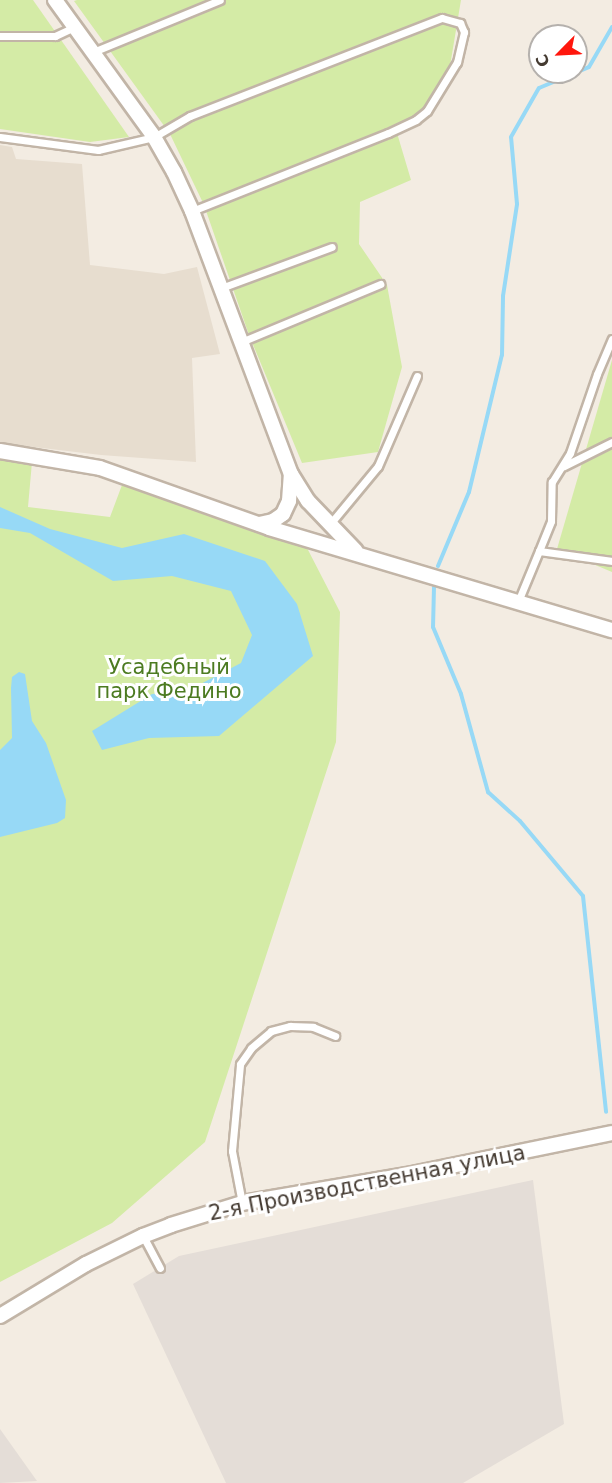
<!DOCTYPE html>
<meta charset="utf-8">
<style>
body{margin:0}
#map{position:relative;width:612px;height:1483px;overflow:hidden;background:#f3ece2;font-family:"DejaVu Sans",sans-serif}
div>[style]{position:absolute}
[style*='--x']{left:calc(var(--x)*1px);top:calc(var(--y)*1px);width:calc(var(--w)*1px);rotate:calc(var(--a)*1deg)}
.residential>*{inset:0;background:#e7ddcf}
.industrial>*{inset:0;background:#e4ddd7}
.green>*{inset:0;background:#d4eba6}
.water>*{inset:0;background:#97d9f6}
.stream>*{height:4px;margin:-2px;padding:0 2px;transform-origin:2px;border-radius:2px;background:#97d9f6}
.roads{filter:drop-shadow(2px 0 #c2b5a7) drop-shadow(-2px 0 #c2b5a7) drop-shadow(0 2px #c2b5a7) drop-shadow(0 -2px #c2b5a7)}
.service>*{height:7px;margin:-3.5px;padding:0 3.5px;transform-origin:3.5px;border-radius:3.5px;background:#fff}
.minor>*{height:14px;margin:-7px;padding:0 7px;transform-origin:7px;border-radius:7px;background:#fff}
span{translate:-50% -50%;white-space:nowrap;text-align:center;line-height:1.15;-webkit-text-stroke:6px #fff;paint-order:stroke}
.park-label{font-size:21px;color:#4c7b21}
.street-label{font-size:21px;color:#453b32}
.north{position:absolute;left:528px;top:24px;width:60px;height:60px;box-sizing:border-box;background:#fff;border:2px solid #b5b1ad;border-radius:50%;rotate:246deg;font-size:16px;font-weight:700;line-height:24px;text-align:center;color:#453b32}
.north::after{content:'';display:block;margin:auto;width:21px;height:27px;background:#ff170d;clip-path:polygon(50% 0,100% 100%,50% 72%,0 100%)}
</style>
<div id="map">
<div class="residential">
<i style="clip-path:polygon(0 145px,12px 147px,16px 159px,82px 164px,90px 265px,164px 274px,197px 267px,220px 354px,192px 358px,196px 462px,101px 455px,0 443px)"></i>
</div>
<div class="industrial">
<i style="clip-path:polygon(533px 1180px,564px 1424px,463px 1483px,226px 1483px,133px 1284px,179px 1256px)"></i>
<i style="clip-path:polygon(0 1429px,37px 1481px,0 1483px)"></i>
</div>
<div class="green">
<i style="clip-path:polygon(0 0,33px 0,129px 137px,90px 142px,0 129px)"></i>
<i style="clip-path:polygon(77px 0,461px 0,447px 84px,432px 114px,397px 133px,411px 180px,360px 202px,359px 244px,387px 285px,402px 367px,378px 452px,302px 463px,249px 335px,204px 205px,170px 134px,74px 1px)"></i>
<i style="clip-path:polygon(612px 360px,612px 572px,557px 549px)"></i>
<i style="clip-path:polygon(0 458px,32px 462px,28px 507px,110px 517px,122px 485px,306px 546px,340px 612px,336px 742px,205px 1142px,112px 1223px,0 1282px)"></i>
</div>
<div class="water">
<i style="clip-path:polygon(0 507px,50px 529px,122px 548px,184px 534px,265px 561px,297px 604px,313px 656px,219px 736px,149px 738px,102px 750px,92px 731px,152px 694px,189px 690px,241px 663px,252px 635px,231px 591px,172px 576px,113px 581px,30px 533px,0 528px)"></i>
<i style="clip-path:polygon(19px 672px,25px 674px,32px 721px,46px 743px,66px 800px,65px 818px,57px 823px,0 837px,0 750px,12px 738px,11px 688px,12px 677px)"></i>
</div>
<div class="stream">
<i style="--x:438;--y:566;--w:80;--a:-67.3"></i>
<i style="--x:469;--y:492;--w:141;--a:-76.5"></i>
<i style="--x:502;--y:355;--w:59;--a:-89"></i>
<i style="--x:503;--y:296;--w:93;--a:-81.3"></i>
<i style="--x:517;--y:204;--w:67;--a:-95.1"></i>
<i style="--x:511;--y:137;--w:56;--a:-60.3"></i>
<i style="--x:539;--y:88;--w:54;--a:-22.8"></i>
<i style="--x:589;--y:67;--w:46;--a:-60.1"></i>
<i style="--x:434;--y:587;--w:40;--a:91.4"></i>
<i style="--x:433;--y:627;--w:73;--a:67.3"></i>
<i style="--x:461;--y:694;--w:102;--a:74.6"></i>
<i style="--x:488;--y:792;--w:43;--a:42.2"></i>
<i style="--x:520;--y:821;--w:98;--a:50"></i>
<i style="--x:583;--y:896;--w:217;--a:83.9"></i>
</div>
<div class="roads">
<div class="service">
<i style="--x:0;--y:36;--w:55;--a:0"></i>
<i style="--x:55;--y:36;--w:21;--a:-25"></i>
<i style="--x:93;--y:52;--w:137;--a:-22.3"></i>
<i style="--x:0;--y:137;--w:99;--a:7.6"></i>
<i style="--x:98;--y:150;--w:57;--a:-13.1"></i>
<i style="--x:154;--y:137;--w:42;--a:-30.3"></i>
<i style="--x:190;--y:116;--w:270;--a:-21.3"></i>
<i style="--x:442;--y:18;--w:19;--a:16"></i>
<i style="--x:460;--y:23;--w:10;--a:66"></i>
<i style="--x:464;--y:32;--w:31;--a:103"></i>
<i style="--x:457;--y:62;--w:57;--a:121.5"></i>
<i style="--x:427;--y:111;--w:14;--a:141"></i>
<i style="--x:416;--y:120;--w:31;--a:155"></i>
<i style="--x:388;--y:133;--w:211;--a:158.3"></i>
<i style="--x:221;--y:288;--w:118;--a:-20.3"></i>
<i style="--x:241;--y:342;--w:151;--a:-22.6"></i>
<i style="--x:564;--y:466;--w:54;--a:-26.6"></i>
<i style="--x:330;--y:524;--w:75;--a:-50.4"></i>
<i style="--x:378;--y:466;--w:98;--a:-66.6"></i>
<i style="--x:539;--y:551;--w:32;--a:-68"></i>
<i style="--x:551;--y:521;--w:39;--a:-89"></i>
<i style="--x:552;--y:482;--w:34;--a:-58"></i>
<i style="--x:570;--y:453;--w:83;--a:-71.1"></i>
<i style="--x:597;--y:374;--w:38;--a:-67"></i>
<i style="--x:517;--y:604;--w:57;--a:-67.5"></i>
<i style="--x:539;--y:551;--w:74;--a:7.8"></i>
<i style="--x:242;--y:1203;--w:53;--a:-100.9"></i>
<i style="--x:232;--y:1151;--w:87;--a:-84.7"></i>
<i style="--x:240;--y:1064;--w:19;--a:-55"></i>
<i style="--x:251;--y:1048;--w:26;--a:-40"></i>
<i style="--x:271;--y:1031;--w:20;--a:-15"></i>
<i style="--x:290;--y:1026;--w:23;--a:2"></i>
<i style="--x:313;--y:1027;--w:24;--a:22"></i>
<i style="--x:143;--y:1236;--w:36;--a:62"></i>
</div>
<div class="minor">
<i style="--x:55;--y:0;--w:169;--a:54.1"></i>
<i style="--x:154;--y:137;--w:40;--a:60.3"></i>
<i style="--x:174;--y:172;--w:43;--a:65.2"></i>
<i style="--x:192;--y:211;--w:281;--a:69.4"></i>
<i style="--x:291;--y:474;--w:32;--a:58"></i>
<i style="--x:308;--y:501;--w:69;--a:46.2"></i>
<i style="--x:0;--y:451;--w:101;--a:9.6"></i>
<i style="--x:100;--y:468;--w:179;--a:19.5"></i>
<i style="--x:269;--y:528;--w:358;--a:16.6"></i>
<i style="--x:259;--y:524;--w:14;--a:-12"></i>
<i style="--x:273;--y:521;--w:12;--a:-35"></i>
<i style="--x:283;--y:514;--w:14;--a:-65"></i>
<i style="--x:289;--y:501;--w:27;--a:-86"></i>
<i style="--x:0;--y:1316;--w:100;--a:-31.2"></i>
<i style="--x:86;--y:1264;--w:64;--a:-26.2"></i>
<i style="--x:143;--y:1236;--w:30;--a:-21"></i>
<i style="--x:171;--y:1225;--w:74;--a:-17.2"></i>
<i style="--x:242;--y:1203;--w:178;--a:-9.7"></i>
<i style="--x:417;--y:1173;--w:199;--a:-11.6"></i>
</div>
</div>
<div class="park-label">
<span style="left:169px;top:679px">Усадебный<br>парк Федино</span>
</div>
<div class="street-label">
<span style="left:367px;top:1183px;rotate:-11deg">2-я Производственная улица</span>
</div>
<div class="north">С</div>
</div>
